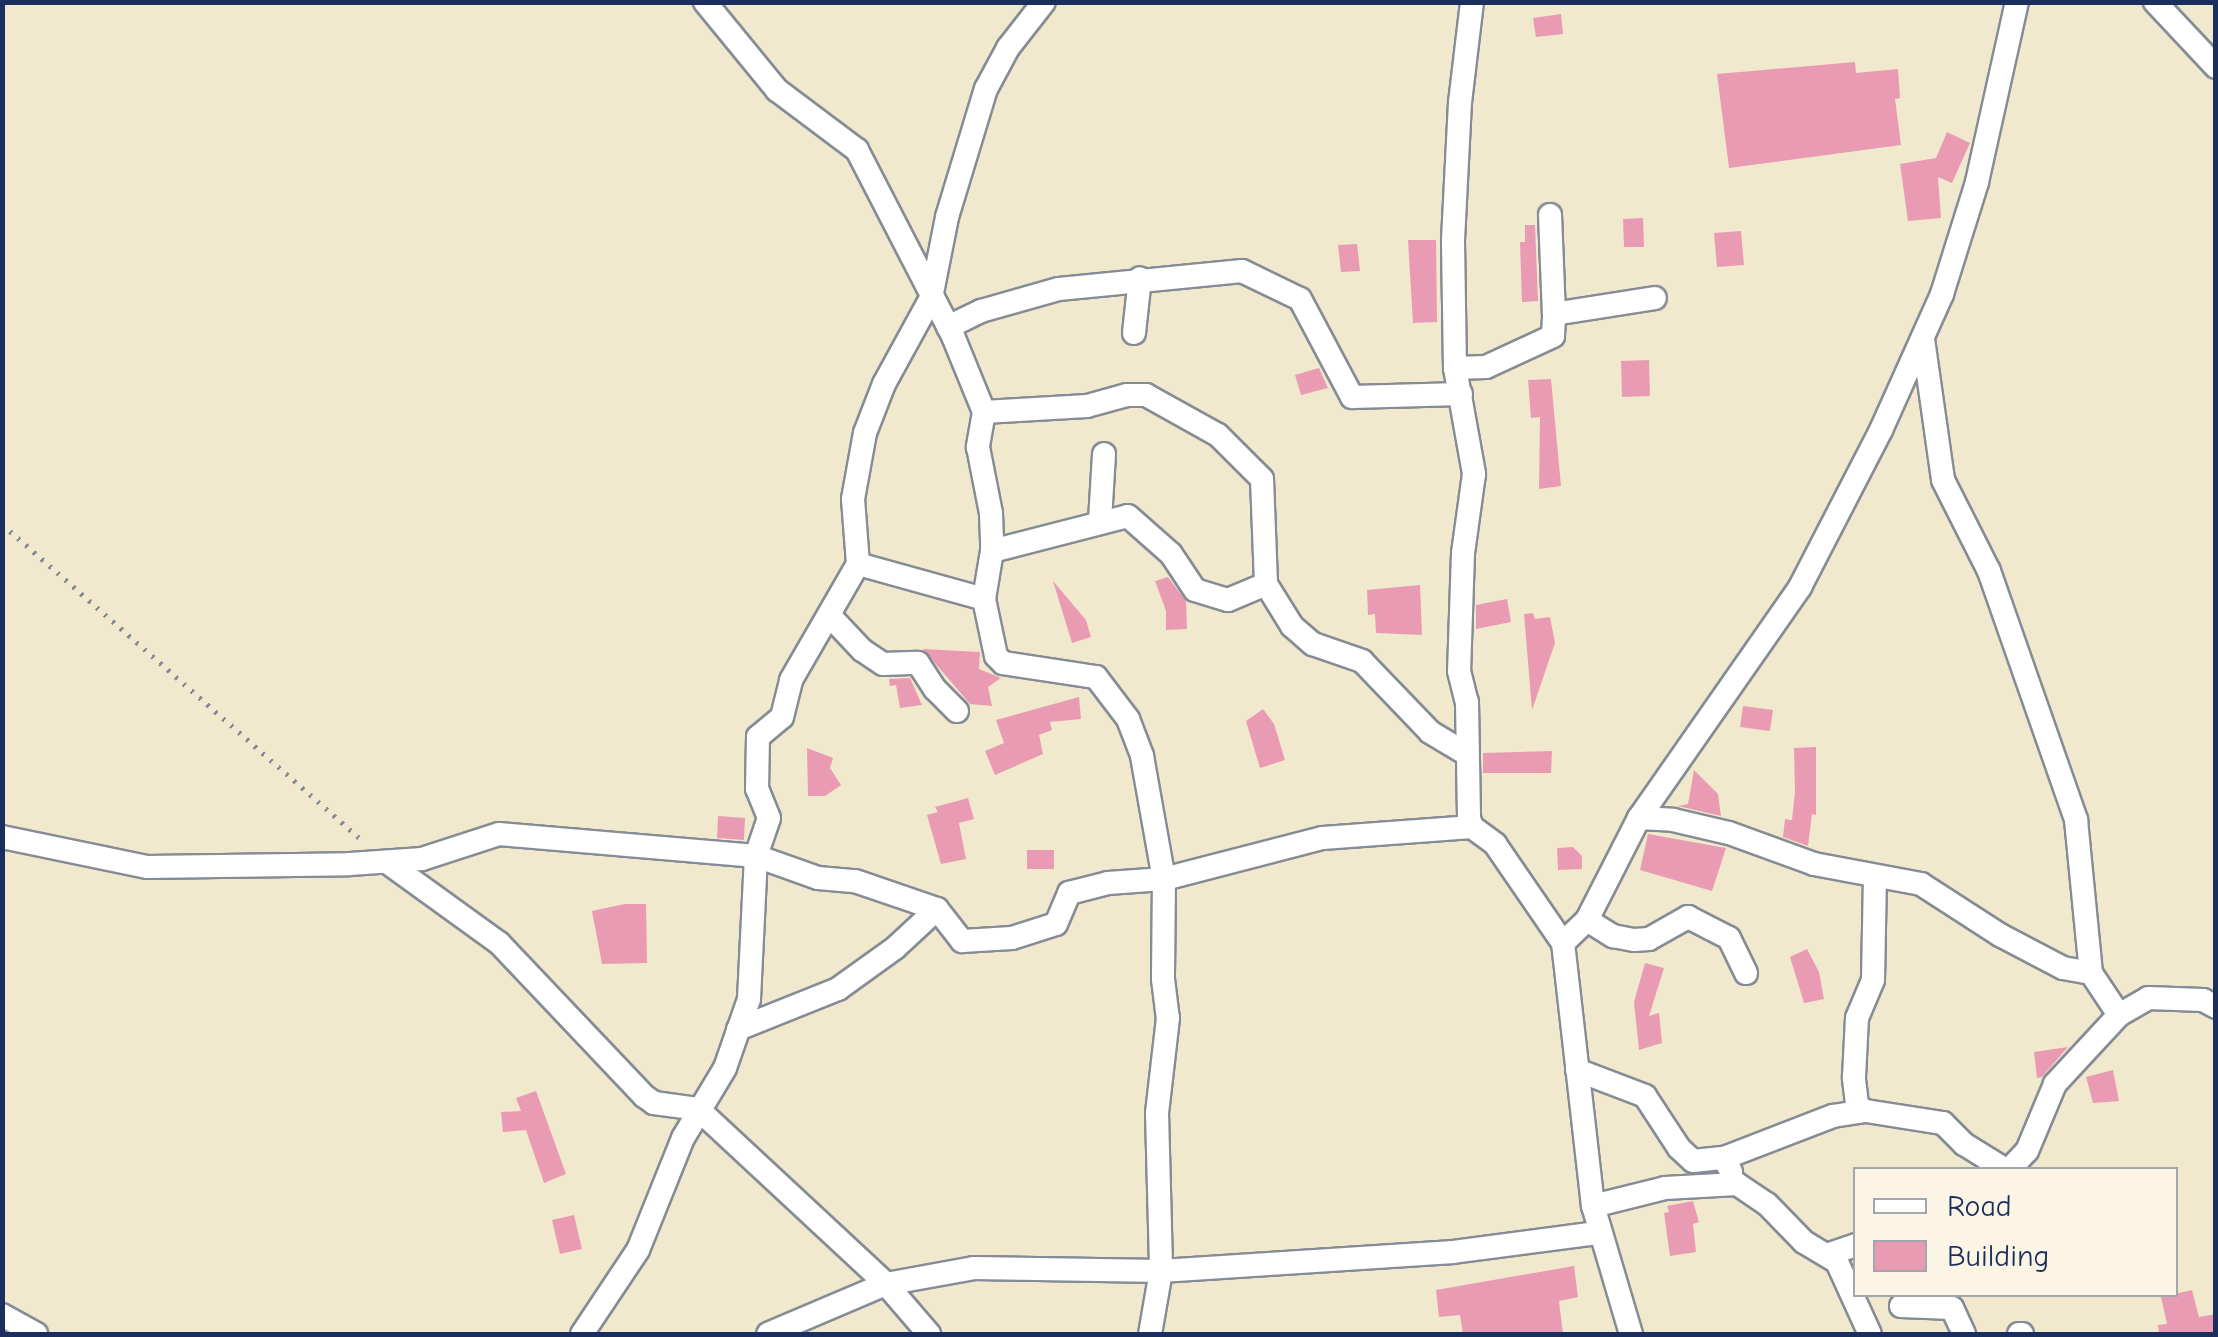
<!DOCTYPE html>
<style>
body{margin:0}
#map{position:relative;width:2218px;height:1337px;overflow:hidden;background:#f1e9cd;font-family:"Comic Neue",sans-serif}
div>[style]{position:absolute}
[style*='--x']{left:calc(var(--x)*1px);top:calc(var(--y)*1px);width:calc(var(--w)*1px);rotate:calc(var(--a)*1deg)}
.building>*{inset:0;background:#ea9bb4}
.path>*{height:5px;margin-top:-2.5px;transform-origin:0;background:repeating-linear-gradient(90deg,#868c96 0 2.5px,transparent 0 10.5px)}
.roads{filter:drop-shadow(2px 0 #868c96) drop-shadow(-2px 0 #868c96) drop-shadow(0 2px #868c96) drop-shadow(0 -2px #868c96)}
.street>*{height:22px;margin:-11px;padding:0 11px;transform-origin:11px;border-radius:11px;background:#fff}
span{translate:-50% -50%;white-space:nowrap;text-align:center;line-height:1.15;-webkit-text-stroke:8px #fcf5e5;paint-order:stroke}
.frame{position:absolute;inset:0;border:5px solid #1b2f5e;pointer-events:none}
.legend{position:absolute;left:1853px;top:1167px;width:325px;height:130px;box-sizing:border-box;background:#fcf5e5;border:2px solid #a2a6af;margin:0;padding:12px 18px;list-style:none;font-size:30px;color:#1b2f5e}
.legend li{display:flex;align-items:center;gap:20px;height:50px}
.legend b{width:50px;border:2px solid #a2a6af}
</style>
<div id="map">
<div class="building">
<i style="clip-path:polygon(1561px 14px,1563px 34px,1536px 37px,1533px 18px)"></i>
<i style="clip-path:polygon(1855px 62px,1856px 73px,1898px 69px,1900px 98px,1895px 99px,1901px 145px,1729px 168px,1717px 74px)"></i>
<i style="clip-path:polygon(1947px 132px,1970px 143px,1952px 183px,1938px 177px,1941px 218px,1908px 221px,1900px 164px,1936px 158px)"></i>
<i style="clip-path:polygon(1643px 218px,1644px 247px,1624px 247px,1623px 219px)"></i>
<i style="clip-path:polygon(1525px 225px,1535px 225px,1538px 301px,1522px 302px,1520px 242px,1525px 242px)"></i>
<i style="clip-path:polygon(1741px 231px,1744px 265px,1717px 267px,1714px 233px)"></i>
<i style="clip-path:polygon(1408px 240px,1436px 240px,1437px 322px,1413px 323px)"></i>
<i style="clip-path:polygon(1357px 244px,1360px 271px,1341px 272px,1338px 245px)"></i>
<i style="clip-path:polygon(1649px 360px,1650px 396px,1622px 397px,1621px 361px)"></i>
<i style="clip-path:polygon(1319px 368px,1328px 388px,1301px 395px,1295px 375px)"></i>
<i style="clip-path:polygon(1551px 379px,1561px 486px,1539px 489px,1540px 417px,1531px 418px,1528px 380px)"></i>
<i style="clip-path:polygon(1168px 577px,1186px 601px,1187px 629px,1166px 630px,1166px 611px,1155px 581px)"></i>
<i style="clip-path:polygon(1053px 581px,1086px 620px,1091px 637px,1072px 643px)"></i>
<i style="clip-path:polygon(1420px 585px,1422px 635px,1376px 633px,1375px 614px,1368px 615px,1367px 590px)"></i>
<i style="clip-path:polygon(1507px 599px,1511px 622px,1476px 629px,1476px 605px)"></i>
<i style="clip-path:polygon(1533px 613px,1535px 619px,1550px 617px,1555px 643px,1532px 710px,1524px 614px)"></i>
<i style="clip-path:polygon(923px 649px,980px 652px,979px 669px,1001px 678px,988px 687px,992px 706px,970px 704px)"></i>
<i style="clip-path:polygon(910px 678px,922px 705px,900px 708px,896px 685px,890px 686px,889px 679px)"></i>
<i style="clip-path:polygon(1079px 697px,1081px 719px,1050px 722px,1052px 730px,1039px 735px,1043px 754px,995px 775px,985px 751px,1004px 743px,996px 720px)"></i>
<i style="clip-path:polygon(1743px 706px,1773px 710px,1770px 731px,1740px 727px)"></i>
<i style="clip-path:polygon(1263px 709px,1274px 724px,1285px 760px,1260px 768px,1246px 721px)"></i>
<i style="clip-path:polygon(1816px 747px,1816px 815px,1812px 814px,1808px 846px,1783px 837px,1785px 819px,1792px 820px,1795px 792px,1794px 748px)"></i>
<i style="clip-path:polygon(807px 748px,833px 758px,830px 768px,841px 785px,825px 796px,808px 796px)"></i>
<i style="clip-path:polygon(1552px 751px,1551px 773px,1483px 773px,1483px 753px)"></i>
<i style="clip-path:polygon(1694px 770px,1718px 794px,1721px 816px,1678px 806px,1688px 804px)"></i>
<i style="clip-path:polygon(968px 798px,974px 819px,959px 823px,966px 859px,941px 864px,927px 815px,938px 812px,935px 807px)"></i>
<i style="clip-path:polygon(718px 816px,745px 818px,744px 840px,717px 838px)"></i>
<i style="clip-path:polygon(1648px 834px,1726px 848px,1712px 891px,1640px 870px)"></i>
<i style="clip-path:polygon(1573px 847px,1582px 856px,1582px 869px,1558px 870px,1557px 848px)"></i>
<i style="clip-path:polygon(1027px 850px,1054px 850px,1054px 869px,1027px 869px)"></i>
<i style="clip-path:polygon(625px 904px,646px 904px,647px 963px,602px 964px,592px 911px)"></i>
<i style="clip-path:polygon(1807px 949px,1819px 972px,1824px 999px,1804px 1003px,1790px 957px)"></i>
<i style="clip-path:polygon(1645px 963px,1664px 968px,1649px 1016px,1659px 1013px,1662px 1043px,1639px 1050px,1634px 1002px)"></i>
<i style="clip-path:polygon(2068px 1047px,2042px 1077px,2037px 1078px,2034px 1052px)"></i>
<i style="clip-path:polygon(2113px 1070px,2119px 1101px,2093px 1103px,2086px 1077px)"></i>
<i style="clip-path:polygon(536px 1091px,566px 1174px,544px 1183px,526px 1130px,503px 1132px,501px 1112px,521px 1111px,516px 1098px)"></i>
<i style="clip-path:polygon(1693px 1201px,1699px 1222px,1693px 1224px,1696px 1252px,1670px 1256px,1664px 1213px,1669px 1212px,1667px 1206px)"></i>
<i style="clip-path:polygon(574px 1215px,582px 1249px,560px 1254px,552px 1220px)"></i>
<i style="clip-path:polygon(1574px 1266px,1578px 1297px,1559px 1301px,1563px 1334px,1463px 1334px,1460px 1315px,1439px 1317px,1436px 1290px)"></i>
<i style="clip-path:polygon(2192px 1290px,2199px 1317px,2216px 1314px,2216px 1334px,2159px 1334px,2158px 1325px,2167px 1324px,2161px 1297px)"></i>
</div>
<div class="path">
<i style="--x:2;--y:524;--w:478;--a:41.3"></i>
</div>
<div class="roads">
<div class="street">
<i style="--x:705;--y:2;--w:114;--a:50.7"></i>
<i style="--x:777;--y:90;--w:100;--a:36.9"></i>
<i style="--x:857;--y:150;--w:209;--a:62.7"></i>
<i style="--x:953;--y:336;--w:82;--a:67.8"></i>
<i style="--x:984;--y:412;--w:36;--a:100"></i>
<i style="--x:978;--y:447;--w:67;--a:78.9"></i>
<i style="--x:991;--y:513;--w:38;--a:88"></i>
<i style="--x:992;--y:551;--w:49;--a:99.5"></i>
<i style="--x:984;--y:599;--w:58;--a:78.1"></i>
<i style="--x:996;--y:656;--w:10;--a:45"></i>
<i style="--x:1003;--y:663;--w:94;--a:8.6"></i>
<i style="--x:1096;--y:677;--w:53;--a:52.7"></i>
<i style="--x:1128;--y:719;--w:40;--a:69"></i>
<i style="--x:1142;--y:756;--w:125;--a:79.9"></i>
<i style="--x:1164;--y:879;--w:100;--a:90.6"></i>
<i style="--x:1163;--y:979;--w:39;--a:83"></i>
<i style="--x:1168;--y:1018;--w:96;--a:96.6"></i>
<i style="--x:1157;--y:1113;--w:158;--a:88.5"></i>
<i style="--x:1161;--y:1271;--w:64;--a:99.9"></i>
<i style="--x:1472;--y:2;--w:101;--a:96.8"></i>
<i style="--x:1460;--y:102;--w:140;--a:92.9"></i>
<i style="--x:1453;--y:242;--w:126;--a:89.1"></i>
<i style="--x:1455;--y:368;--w:108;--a:79.8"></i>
<i style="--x:1474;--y:474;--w:80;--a:97.9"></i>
<i style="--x:1463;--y:553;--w:118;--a:91.9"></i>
<i style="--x:1459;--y:671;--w:32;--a:76"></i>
<i style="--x:1467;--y:702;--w:116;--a:89"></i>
<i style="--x:1469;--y:818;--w:9;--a:72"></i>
<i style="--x:1472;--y:827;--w:29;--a:36"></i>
<i style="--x:1495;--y:844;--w:120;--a:55.5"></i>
<i style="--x:2155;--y:2;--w:89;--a:46.8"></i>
<i style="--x:1550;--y:215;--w:99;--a:87.7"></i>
<i style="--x:948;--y:327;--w:37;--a:-26"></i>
<i style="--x:981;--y:311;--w:81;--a:-15.8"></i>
<i style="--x:1059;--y:289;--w:184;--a:-5.6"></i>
<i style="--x:1242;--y:271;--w:64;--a:25.8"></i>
<i style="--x:1300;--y:299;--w:111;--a:62"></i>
<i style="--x:1352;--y:397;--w:109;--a:-1.6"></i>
<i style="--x:1134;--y:333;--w:55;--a:-83.8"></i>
<i style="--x:1923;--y:339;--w:142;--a:81.9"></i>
<i style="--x:1943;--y:480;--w:102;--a:63.2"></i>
<i style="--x:1989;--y:571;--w:264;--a:70.7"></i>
<i style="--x:2076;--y:820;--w:154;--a:84.4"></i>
<i style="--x:1455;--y:368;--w:31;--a:-2"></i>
<i style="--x:1486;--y:367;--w:74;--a:-24.8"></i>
<i style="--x:1553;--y:336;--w:22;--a:-87"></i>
<i style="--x:1554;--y:314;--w:102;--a:-9"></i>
<i style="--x:984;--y:412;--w:103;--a:-3.3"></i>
<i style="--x:1087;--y:406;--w:41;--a:-15.4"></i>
<i style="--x:1127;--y:395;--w:19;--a:0"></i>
<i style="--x:1146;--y:395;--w:82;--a:29.1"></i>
<i style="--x:1218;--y:435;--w:62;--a:45"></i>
<i style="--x:1262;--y:479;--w:105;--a:87.8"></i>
<i style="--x:1266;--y:584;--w:49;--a:58.2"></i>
<i style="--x:1292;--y:626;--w:28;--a:41"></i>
<i style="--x:1313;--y:644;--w:52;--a:19.1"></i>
<i style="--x:1362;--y:661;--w:98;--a:46.2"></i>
<i style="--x:1430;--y:732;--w:41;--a:31"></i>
<i style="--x:1100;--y:520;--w:66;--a:-86.5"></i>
<i style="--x:992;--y:551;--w:140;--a:-14.4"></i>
<i style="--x:1128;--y:516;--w:57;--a:41.5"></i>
<i style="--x:1171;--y:554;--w:43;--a:56.3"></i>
<i style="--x:1195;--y:590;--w:34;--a:17"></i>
<i style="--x:1228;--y:600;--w:41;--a:-22.8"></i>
<i style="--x:858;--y:564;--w:131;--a:15.5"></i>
<i style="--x:830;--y:616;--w:47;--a:46.7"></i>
<i style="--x:862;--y:650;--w:25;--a:34"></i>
<i style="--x:883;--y:664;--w:35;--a:-2"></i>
<i style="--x:918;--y:663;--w:31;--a:57"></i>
<i style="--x:935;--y:689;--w:31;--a:45"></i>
<i style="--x:1639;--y:818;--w:34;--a:3"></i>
<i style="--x:1673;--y:820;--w:57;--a:13.1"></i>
<i style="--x:1729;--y:833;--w:90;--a:20"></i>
<i style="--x:1814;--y:864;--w:109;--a:10.6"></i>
<i style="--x:1921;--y:884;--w:94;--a:32.8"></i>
<i style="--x:2000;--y:935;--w:71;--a:27.6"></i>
<i style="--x:2063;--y:968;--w:28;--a:10"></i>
<i style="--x:2091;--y:973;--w:50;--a:56.3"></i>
<i style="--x:2119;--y:1015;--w:34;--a:-30"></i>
<i style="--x:2148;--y:998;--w:55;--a:2.1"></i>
<i style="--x:2203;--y:1000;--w:15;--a:28"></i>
<i style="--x:2;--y:837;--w:148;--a:11.7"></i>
<i style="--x:147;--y:867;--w:203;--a:-0.8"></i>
<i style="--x:350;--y:864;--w:72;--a:-4"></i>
<i style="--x:422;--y:859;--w:81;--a:-18"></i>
<i style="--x:499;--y:834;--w:258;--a:4.9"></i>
<i style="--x:756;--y:856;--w:66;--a:19.5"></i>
<i style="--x:818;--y:878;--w:37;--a:5"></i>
<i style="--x:855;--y:881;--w:87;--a:18.9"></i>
<i style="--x:937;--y:909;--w:41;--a:52"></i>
<i style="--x:962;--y:941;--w:50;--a:-3.4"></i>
<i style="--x:1012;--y:938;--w:46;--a:-17.7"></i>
<i style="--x:1056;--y:924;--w:34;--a:-67"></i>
<i style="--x:1069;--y:893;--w:40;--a:-14.4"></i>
<i style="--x:1108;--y:883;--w:56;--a:-4.1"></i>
<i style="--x:1164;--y:879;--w:164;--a:-14.5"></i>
<i style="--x:1323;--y:838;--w:149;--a:-4.2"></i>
<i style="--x:387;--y:862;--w:138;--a:35.9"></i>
<i style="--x:499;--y:943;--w:211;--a:46.5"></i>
<i style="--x:644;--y:1096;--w:12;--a:35"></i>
<i style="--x:654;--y:1103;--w:44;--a:7.8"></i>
<i style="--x:698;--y:1109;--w:257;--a:42.9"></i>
<i style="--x:886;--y:1284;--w:66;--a:49.3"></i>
<i style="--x:1587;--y:920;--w:31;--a:32"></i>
<i style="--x:1613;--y:936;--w:21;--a:11"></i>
<i style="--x:1634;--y:940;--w:15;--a:-4"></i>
<i style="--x:1649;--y:939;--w:45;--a:-29.4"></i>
<i style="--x:1688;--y:917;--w:46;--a:27.1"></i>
<i style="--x:1729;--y:938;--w:39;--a:64"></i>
<i style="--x:738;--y:1029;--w:108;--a:-21.8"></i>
<i style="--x:838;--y:989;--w:70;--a:-35.7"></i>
<i style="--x:895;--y:948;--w:57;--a:-42.9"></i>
<i style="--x:1577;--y:1070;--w:73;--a:20.9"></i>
<i style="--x:1645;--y:1096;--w:62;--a:56.8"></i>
<i style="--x:1679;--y:1148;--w:19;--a:43"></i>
<i style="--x:1693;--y:1161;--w:31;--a:-6"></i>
<i style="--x:1724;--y:1158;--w:16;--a:63"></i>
<i style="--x:1858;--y:1112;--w:35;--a:-97"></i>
<i style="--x:1854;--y:1077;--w:59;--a:-87.1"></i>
<i style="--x:1857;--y:1018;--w:41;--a:-67.2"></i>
<i style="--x:1873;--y:980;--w:103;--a:-88.9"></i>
<i style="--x:1724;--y:1158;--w:117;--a:-21.1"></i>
<i style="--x:1833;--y:1116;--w:33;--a:-9"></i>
<i style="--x:1866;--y:1111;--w:78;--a:8.9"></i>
<i style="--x:1943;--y:1123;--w:30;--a:45"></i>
<i style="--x:1964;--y:1144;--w:49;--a:31.8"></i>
<i style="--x:2009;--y:1170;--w:26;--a:-47"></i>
<i style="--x:2027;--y:1151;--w:73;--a:-67.3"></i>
<i style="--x:2055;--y:1084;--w:94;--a:-47.2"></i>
<i style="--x:1593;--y:1206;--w:74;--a:-14"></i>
<i style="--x:1665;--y:1188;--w:72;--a:-3.2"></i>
<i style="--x:1737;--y:1184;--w:36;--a:34"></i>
<i style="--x:1767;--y:1204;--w:53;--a:45.8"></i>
<i style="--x:1804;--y:1242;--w:39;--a:31"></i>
<i style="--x:1837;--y:1262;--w:79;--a:65.4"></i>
<i style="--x:1827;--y:1255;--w:31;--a:-19"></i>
<i style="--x:1901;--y:1306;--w:51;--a:2.2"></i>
<i style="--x:1952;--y:1308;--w:29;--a:65"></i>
<i style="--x:2;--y:1315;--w:39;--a:29"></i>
<i style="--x:582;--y:1334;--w:101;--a:-56.3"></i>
<i style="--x:638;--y:1250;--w:121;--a:-68.1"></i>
<i style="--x:683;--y:1138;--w:82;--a:-59"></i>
<i style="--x:725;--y:1068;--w:73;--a:-70.8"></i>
<i style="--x:749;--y:999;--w:143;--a:-87.2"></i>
<i style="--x:756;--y:856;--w:40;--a:-71.1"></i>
<i style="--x:769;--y:818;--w:31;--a:-112"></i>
<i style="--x:757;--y:789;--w:52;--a:-88.9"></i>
<i style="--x:758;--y:737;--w:31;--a:-40"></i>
<i style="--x:782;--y:717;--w:38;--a:-76"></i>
<i style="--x:791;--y:680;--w:134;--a:-60"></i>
<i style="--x:858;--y:564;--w:65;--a:-94.4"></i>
<i style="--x:853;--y:499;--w:67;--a:-79.7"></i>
<i style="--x:865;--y:433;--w:53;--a:-68.8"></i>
<i style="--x:884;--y:384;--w:98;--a:-61.3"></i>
<i style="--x:931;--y:298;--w:83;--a:-78.8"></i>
<i style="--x:947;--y:217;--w:134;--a:-73.1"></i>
<i style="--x:986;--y:89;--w:47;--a:-61.8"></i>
<i style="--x:1008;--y:48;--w:58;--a:-52"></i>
<i style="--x:768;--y:1334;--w:128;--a:-23"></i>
<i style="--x:886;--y:1284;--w:89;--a:-10.3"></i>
<i style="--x:974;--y:1268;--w:187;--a:0.9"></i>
<i style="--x:1161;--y:1271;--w:293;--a:-3.7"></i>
<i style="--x:1453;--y:1252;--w:146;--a:-7.5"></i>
<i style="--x:1631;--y:1334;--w:134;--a:-106.5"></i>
<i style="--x:1593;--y:1206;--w:265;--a:-96.5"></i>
<i style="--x:1563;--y:943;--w:33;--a:-44"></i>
<i style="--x:1587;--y:920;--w:114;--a:-63"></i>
<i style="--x:1639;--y:818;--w:282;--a:-55.1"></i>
<i style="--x:1800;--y:587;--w:177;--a:-62.7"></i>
<i style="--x:1881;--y:430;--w:149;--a:-65.8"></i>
<i style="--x:1942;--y:294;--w:117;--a:-72.6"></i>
<i style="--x:1977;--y:182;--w:184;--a:-77.5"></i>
<i style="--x:2019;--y:1334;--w:3;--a:0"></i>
</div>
</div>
<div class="frame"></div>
<ul class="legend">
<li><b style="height:12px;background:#fff"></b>Road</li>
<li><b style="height:28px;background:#ea9bb4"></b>Building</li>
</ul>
</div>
